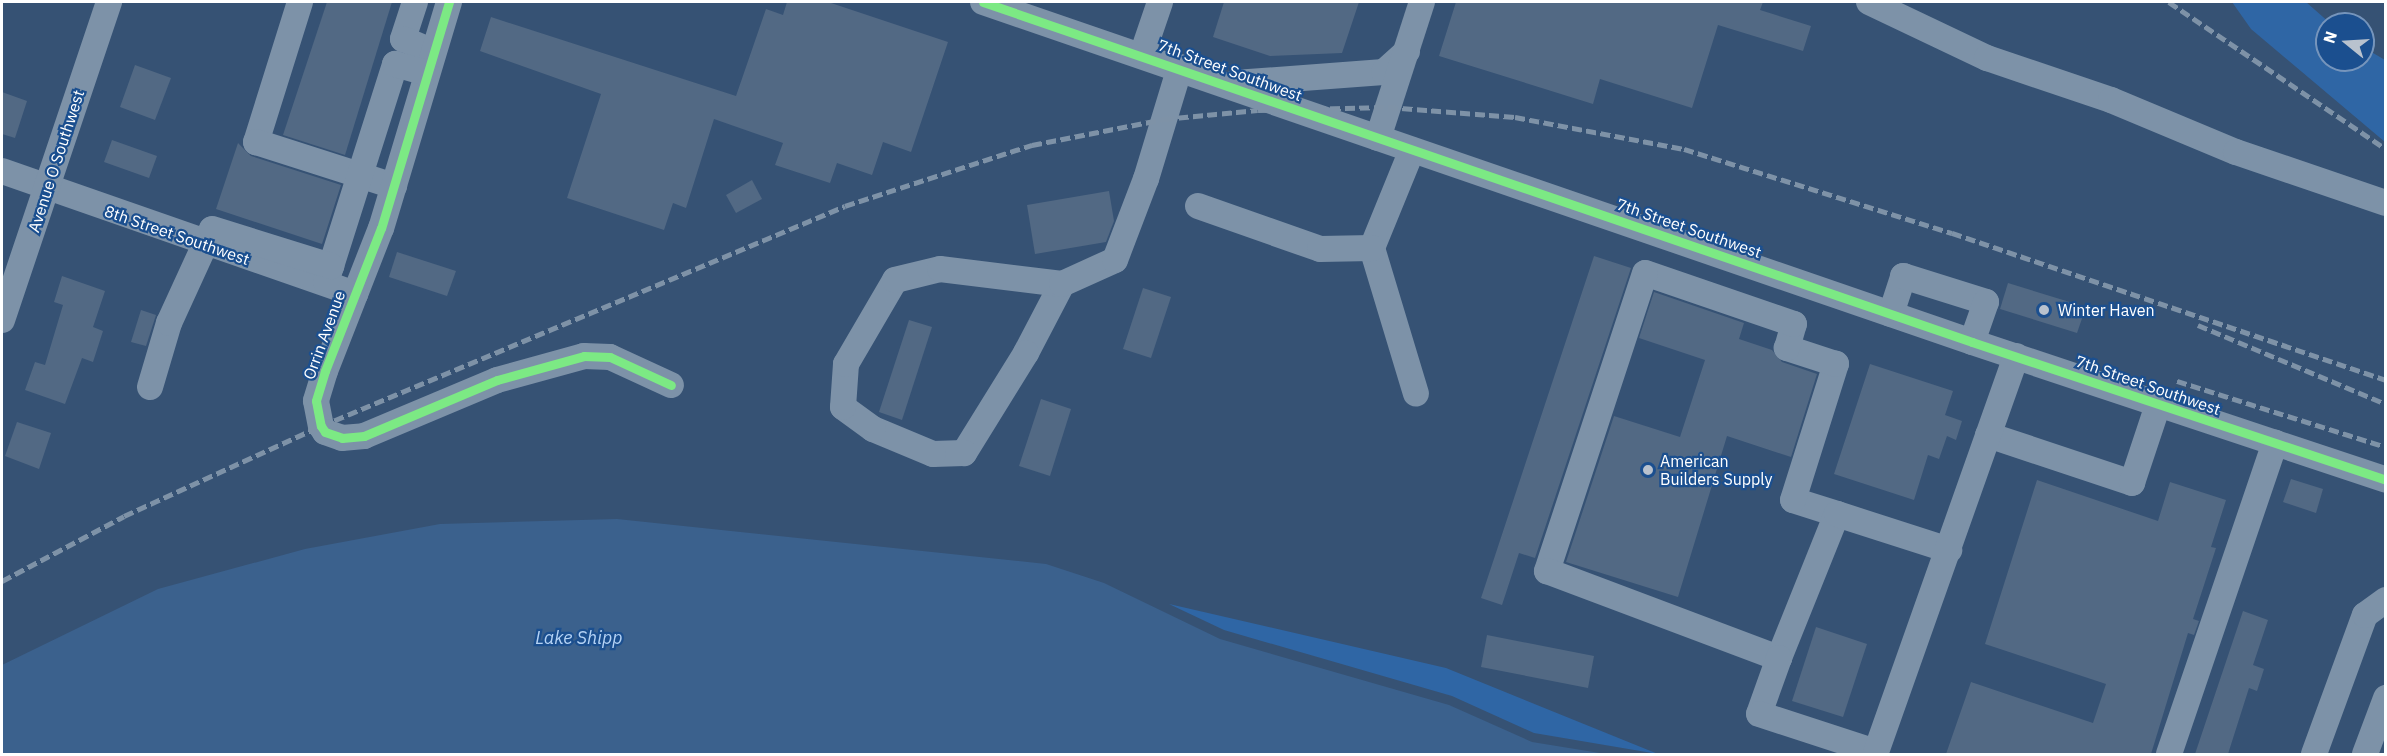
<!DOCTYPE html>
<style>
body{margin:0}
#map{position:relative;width:2387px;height:756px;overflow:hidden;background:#365274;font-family:"IBM Plex Sans",sans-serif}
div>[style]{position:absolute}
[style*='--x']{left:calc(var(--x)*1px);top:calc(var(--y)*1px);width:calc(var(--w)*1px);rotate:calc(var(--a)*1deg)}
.green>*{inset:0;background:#2f66a5}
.water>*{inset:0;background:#3b618d}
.building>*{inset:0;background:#526984}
.minor>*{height:26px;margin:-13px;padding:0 13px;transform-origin:13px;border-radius:13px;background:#7d92a8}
.rail>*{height:4.5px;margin-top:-2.25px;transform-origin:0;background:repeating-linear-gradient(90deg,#7e92a7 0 10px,transparent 0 14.5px)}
.cycleway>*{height:9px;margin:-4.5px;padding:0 4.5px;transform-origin:4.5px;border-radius:4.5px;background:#7ce984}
.dots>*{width:16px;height:16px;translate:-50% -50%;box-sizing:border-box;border:3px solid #1b4f8f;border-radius:50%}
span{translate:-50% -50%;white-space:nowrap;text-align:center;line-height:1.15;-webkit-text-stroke:4.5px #1b4f8f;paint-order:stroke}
.street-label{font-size:16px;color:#fff}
.poi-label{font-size:16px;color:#fff}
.left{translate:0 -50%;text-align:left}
.water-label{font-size:18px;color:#b5d3f5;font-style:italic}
.frame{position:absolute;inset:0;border:3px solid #fff;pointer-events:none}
.north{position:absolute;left:2315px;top:12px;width:60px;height:60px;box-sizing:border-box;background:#1b4f8f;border:2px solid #7695bc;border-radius:50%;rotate:288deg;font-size:16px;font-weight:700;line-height:24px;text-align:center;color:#fff}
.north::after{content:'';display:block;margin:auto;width:21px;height:27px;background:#b9c2ce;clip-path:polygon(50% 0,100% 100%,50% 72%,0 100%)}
</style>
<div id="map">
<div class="green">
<i style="clip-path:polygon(2232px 2px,2306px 2px,2331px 24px,2327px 24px,2327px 60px,2363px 60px,2363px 47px,2385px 60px,2385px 142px,2251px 29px)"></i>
<i style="clip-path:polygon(1169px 604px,1446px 668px,1658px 754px,1534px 733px,1452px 696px,1224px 630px)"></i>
</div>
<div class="water">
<i style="clip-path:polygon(617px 519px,1046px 564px,1104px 583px,1220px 639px,1449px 705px,1532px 742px,1606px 754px,2px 754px,2px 665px,158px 589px,305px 549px,440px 524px)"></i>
</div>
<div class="building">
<i style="clip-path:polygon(327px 2px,392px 2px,345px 155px,283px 135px)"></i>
<i style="clip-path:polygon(787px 2px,828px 2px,948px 42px,911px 152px,883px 142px,872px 175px,837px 163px,830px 183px,775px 165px,783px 143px,714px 119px,686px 208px,673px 203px,664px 230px,567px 198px,601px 94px,480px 51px,491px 17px,736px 96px,766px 9px,783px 15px)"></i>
<i style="clip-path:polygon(1224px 2px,1359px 2px,1342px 53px,1270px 56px,1213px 37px)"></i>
<i style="clip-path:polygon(1456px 2px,1763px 2px,1760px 10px,1811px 26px,1803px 51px,1718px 25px,1692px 108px,1600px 79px,1593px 104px,1439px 56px)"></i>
<i style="clip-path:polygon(135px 65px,171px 78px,155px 120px,120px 107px)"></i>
<i style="clip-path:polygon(2px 92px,27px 101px,15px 138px,2px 134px)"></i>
<i style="clip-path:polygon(112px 140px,157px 156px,149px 178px,104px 162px)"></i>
<i style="clip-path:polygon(238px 143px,251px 156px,341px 185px,322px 244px,216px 209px)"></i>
<i style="clip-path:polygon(752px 180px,762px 199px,736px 213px,726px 195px)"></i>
<i style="clip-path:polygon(1109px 191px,1114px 221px,1106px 242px,1035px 254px,1027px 205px)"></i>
<i style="clip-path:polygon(397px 252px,456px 271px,447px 296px,389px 277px)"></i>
<i style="clip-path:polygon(1594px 256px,1631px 268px,1535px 558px,1519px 553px,1502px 605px,1481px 598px)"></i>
<i style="clip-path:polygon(62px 276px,105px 291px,93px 327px,103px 331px,93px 362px,82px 358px,65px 404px,25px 390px,35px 362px,45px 365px,63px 305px,54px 302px)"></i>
<i style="clip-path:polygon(2008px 283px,2086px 307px,2077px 333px,2000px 309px)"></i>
<i style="clip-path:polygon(1143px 288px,1171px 297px,1151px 358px,1123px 349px)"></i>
<i style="clip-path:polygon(1654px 292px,1744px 323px,1739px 339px,1772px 350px,1782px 362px,1817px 374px,1791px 457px,1727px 436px,1678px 597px,1566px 562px,1614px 416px,1680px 437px,1705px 360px,1639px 338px)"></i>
<i style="clip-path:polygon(141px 310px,156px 315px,146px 346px,131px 342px)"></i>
<i style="clip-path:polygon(909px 320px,932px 327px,902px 420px,879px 412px)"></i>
<i style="clip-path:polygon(1870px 364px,1953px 391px,1945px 415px,1962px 421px,1956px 440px,1947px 436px,1939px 459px,1928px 455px,1914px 500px,1834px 474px)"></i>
<i style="clip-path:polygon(1041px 399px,1071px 409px,1050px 476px,1019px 466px)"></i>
<i style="clip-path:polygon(17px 422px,51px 433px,39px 469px,5px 456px)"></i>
<i style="clip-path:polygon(2291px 479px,2323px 489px,2316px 513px,2283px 502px)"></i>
<i style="clip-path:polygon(2037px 480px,2158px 521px,2170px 482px,2226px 500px,2211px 547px,2216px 548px,2193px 619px,2199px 621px,2194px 635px,2188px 633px,2151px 754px,1946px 754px,1971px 682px,2093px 723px,2106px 684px,1985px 644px)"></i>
<i style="clip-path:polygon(2243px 611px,2268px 620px,2253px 665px,2264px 669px,2257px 691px,2249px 688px,2228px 754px,2195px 754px)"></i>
<i style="clip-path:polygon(1816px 627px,1867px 644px,1843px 717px,1792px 701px)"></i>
<i style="clip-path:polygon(1487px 635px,1594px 656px,1588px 688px,1481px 667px)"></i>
</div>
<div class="minor">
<i style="--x:300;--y:2;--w:147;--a:107.4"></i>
<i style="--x:256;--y:142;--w:145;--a:17.7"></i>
<i style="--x:415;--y:2;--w:39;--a:108"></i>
<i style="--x:403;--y:39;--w:33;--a:23"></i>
<i style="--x:449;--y:2;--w:236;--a:106.7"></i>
<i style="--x:381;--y:228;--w:154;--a:111.4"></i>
<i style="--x:325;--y:371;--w:31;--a:107"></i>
<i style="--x:316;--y:401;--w:25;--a:79"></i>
<i style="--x:321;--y:426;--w:7;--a:56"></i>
<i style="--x:325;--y:432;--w:18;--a:19"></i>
<i style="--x:342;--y:438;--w:22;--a:-5"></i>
<i style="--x:364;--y:436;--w:144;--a:-22.8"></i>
<i style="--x:497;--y:380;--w:90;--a:-15.4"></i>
<i style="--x:584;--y:356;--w:26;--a:2"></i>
<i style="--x:610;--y:357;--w:67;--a:24.7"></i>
<i style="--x:983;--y:2;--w:1046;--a:18.97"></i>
<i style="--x:1972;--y:342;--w:436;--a:18.4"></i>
<i style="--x:1869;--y:2;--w:131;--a:25.4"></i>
<i style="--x:1987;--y:58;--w:131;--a:18.7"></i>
<i style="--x:2111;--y:100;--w:135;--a:22.6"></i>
<i style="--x:2236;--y:152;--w:158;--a:18.8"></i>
<i style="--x:1142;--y:55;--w:56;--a:-71.2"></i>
<i style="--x:1235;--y:83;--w:149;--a:-4.2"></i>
<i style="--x:1384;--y:72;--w:31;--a:-42"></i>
<i style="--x:1378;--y:138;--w:143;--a:-72.1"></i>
<i style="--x:1412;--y:150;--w:106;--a:112.2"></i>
<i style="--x:1372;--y:248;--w:152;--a:73.2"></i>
<i style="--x:2;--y:171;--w:374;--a:19.2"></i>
<i style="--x:1198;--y:206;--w:129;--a:19.4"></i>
<i style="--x:1320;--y:249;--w:52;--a:-1.1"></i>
<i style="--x:326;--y:282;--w:229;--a:-72.4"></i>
<i style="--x:395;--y:64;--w:33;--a:16"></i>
<i style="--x:1062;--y:284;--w:78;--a:117.6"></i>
<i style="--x:1026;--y:353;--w:118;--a:121.8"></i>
<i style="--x:964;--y:453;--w:31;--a:178"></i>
<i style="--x:933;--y:454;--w:65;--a:-157.4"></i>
<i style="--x:873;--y:429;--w:37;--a:-144"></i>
<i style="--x:843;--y:407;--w:43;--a:-86"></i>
<i style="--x:846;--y:364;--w:97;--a:-59.7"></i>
<i style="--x:895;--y:280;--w:46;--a:-13.7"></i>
<i style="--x:940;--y:269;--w:123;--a:7"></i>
<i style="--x:1062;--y:284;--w:58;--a:-24.4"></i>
<i style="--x:1115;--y:260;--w:87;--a:-69.1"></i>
<i style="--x:1146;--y:179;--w:117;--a:-73.1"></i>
<i style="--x:1891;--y:314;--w:40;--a:-72"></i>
<i style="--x:1903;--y:276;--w:87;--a:17.4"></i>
<i style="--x:1986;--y:302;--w:42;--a:109.3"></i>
<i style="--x:2;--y:320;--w:336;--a:-71.4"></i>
<i style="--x:150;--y:387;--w:67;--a:-73.5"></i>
<i style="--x:169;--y:323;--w:103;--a:-65.4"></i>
<i style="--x:212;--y:229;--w:125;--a:17.3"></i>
<i style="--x:1988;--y:435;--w:152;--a:18.4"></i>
<i style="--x:2132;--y:483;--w:82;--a:-71.6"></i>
<i style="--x:1837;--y:514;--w:46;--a:-162.3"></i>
<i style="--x:1793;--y:500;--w:143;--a:-72.5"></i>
<i style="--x:1836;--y:364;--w:52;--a:-161.9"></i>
<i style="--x:1787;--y:348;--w:25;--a:-74"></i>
<i style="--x:1794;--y:324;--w:157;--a:-161.1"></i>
<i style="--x:1645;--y:273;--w:314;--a:108.2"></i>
<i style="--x:1547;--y:571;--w:248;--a:20.6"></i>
<i style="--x:1779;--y:658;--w:155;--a:-68.1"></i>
<i style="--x:1837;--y:514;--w:118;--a:17.8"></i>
<i style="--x:1779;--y:658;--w:59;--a:109.7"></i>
<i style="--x:1759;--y:714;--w:123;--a:18"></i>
<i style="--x:1876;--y:752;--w:420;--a:-70.5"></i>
<i style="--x:2169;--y:754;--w:329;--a:-71.2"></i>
<i style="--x:2314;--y:754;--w:148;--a:-69.9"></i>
<i style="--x:2365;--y:615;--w:26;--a:-36"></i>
<i style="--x:2365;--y:754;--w:60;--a:-69.4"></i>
</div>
<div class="rail">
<i style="--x:2169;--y:2;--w:262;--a:34.1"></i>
<i style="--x:2198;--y:325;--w:204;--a:22.8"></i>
<i style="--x:2177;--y:381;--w:219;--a:17.5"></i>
<i style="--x:2;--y:581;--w:138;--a:-28"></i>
<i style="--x:124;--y:516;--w:217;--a:-24.6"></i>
<i style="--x:321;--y:426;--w:568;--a:-22.77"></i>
<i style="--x:845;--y:206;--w:197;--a:-18.1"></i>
<i style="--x:1032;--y:145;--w:135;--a:-11.1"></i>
<i style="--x:1164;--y:119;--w:94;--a:-5.5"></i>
<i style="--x:1258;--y:110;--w:130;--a:-1.3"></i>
<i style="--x:1388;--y:107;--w:127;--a:4.5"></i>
<i style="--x:1515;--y:117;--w:172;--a:10.7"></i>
<i style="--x:1684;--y:149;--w:281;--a:17.4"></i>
<i style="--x:1952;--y:233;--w:458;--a:18.7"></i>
</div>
<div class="cycleway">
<i style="--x:449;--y:2;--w:236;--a:106.7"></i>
<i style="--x:381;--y:228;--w:154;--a:111.4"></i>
<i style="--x:325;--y:371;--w:31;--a:107"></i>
<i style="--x:316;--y:401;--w:25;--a:79"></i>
<i style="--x:321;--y:426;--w:7;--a:56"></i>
<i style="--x:325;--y:432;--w:18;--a:19"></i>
<i style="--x:342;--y:438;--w:22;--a:-5"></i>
<i style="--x:364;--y:436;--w:144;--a:-22.8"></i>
<i style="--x:497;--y:380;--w:90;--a:-15.4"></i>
<i style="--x:584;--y:356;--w:26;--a:2"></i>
<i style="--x:610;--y:357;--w:67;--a:24.7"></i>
<i style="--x:983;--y:2;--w:1046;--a:18.97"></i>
<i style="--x:1972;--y:342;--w:436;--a:18.4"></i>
</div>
<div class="dots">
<i style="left:2044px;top:310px;background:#b9c2ce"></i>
<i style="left:1648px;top:470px;background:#b9c2ce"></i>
</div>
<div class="street-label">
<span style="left:1230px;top:70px;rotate:20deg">7th Street Southwest</span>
<span style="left:56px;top:161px;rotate:-72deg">Avenue O Southwest</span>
<span style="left:1689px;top:228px;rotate:19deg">7th Street Southwest</span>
<span style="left:177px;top:235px;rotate:19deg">8th Street Southwest</span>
<span style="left:324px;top:335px;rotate:-70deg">Orrin Avenue</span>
<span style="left:2148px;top:385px;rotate:19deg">7th Street Southwest</span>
</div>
<div class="poi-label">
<span class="left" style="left:2058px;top:310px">Winter Haven</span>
<span class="left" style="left:1660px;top:470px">American<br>Builders Supply</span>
</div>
<div class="water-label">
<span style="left:579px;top:638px">Lake Shipp</span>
</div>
<div class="frame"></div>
<div class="north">N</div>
</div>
